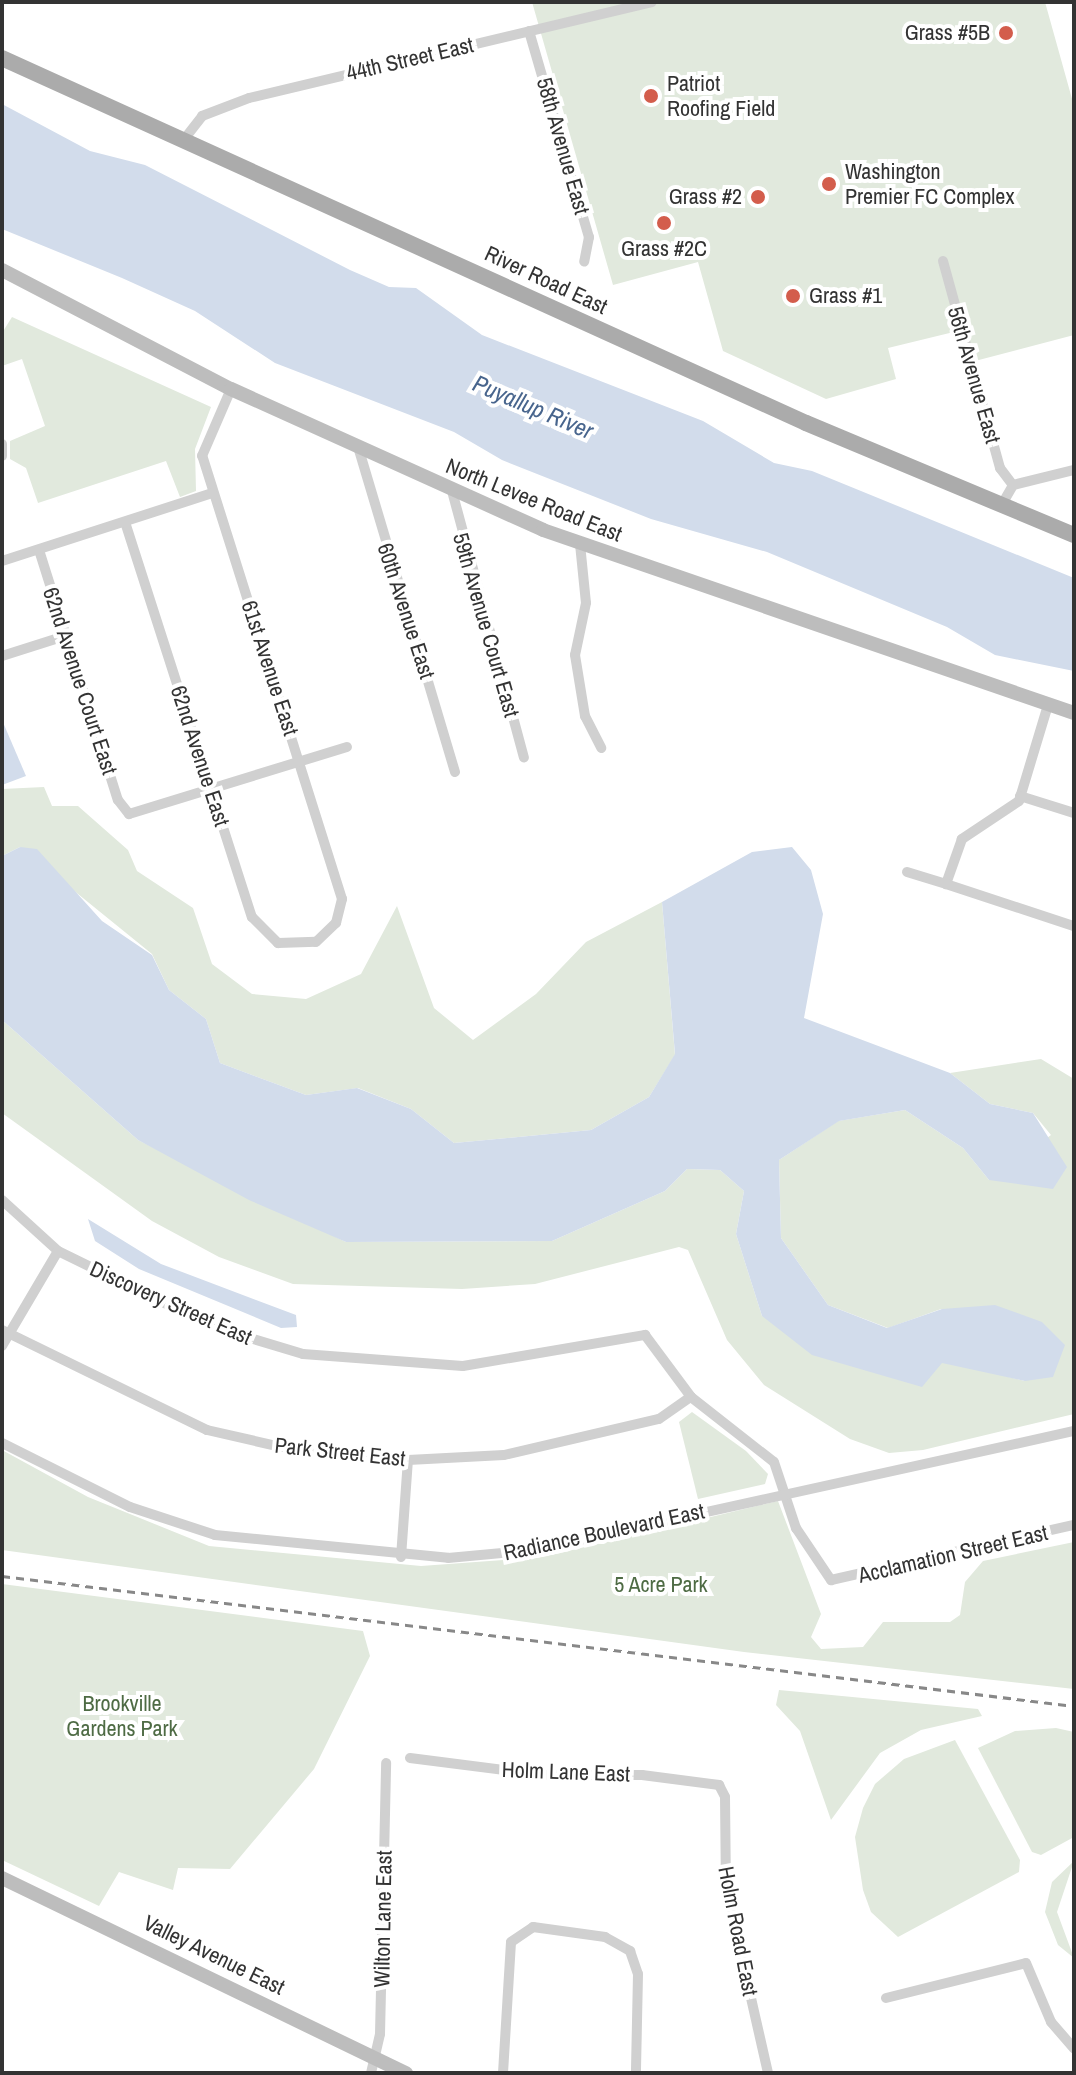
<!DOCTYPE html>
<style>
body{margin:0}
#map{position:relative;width:1076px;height:2075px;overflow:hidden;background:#fff;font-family:"Archivo Narrow",sans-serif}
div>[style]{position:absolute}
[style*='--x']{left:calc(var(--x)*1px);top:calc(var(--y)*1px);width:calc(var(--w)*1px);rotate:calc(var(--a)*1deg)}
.green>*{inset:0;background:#e1e9dd}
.water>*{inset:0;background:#d2dceb}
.street>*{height:10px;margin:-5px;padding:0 5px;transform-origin:5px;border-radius:5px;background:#d0d0d0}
.secondary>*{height:14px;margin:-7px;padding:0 7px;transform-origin:7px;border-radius:7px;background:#bdbdbd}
.primary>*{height:16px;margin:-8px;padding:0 8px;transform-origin:8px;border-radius:8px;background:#ababab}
.rail>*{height:3px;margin-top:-1.5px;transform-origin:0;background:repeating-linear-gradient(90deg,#888 0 8px,transparent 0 14px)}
.dots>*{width:22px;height:22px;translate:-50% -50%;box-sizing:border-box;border:4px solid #fff;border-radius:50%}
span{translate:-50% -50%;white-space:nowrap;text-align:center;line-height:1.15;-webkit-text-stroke:8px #fff;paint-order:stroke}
.poi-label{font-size:22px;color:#333}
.right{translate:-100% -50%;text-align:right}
.left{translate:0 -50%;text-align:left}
.street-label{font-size:22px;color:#333}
.park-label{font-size:22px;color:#4e6b44}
.water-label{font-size:24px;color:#48658d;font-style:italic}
.frame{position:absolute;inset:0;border:4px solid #333;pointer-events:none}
</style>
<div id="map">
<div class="green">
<i style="clip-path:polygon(532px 2px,1045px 2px,1074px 106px,1074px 335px,975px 361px,966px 329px,888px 348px,896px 379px,826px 399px,723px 351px,698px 262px,613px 285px)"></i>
<i style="clip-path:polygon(12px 317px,211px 407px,195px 449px,196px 491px,180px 497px,166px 461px,38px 503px,26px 468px,10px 459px,10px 441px,45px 426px,22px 359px,2px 366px,2px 333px)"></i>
<i style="clip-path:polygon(44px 787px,52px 806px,78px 806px,128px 850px,137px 871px,193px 908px,212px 964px,252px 994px,306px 999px,361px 974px,397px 906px,434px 1008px,473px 1040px,536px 994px,586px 942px,662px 902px,675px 1055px,649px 1097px,591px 1130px,454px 1143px,411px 1109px,358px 1088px,306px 1095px,220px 1063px,206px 1019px,169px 990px,152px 954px,20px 847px,2px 856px,2px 789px)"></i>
<i style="clip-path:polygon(2px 1020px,138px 1140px,346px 1242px,552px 1241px,665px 1191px,687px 1169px,720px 1170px,744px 1191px,736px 1234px,762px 1316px,1025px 1381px,941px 1309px,888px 1328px,828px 1305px,781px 1238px,779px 1160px,838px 1121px,905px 1110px,963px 1148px,989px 1180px,1051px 1135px,1033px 1113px,990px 1104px,950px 1073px,1041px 1059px,1074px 1079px,1074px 1414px,923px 1450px,889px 1453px,850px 1439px,764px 1385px,727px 1340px,688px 1250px,679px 1247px,535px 1284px,462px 1289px,293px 1284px,219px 1257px,152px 1221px,2px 1113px)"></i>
<i style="clip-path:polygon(692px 1412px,746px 1451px,768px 1474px,765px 1484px,698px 1499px,679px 1422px)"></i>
<i style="clip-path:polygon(2px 1450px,88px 1497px,209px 1546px,421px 1566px,543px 1557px,778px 1501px,821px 1614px,811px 1637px,821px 1649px,863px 1647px,883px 1622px,950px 1622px,960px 1615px,965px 1582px,983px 1561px,1074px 1542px,1074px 1689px,744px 1652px,2px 1550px)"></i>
<i style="clip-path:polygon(2px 1584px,363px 1631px,370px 1656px,314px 1769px,230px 1869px,178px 1868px,173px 1890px,119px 1872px,99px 1906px,2px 1860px)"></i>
<i style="clip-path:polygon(779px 1690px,978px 1709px,982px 1716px,921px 1730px,880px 1753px,831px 1820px,800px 1731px,776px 1705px)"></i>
<i style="clip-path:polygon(1056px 1728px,1074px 1732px,1074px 1837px,1041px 1855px,1032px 1852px,978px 1748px,1015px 1731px)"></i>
<i style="clip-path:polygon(955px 1740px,1020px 1860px,1019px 1872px,898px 1937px,871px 1912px,863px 1890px,855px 1837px,863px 1808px,875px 1784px,904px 1759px)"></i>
<i style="clip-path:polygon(1074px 1861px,1057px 1912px,1074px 1958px,1058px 1945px,1045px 1912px,1052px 1882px)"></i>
</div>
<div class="water">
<i style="clip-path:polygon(2px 104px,90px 151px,145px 165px,350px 270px,389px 287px,416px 288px,482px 335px,703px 421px,774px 463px,812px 471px,1074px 578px,1074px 671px,995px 655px,947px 627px,767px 552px,651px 519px,502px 460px,454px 432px,275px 363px,195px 311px,122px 278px,2px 229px)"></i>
<i style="clip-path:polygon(2px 720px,26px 776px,2px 785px)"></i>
<i style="clip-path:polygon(20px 847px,37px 849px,102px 921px,152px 955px,169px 990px,206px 1019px,220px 1063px,306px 1095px,357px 1088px,411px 1109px,454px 1143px,591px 1130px,649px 1097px,675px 1054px,662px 902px,752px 852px,792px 847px,811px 870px,823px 914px,804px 1018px,950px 1073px,990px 1104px,1033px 1113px,1067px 1167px,1053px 1189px,989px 1180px,963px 1148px,905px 1110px,839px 1121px,779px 1160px,781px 1238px,828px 1305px,887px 1328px,942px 1309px,995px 1305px,1042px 1322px,1065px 1345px,1053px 1377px,1025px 1381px,942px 1363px,922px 1387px,812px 1355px,762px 1316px,736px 1234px,744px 1191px,720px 1170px,687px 1169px,665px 1191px,552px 1241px,346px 1242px,249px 1200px,138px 1140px,2px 1020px,2px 856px)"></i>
<i style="clip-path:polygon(88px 1219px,161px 1264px,296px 1315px,297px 1327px,281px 1328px,139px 1269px,95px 1241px)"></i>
</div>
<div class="street">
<i style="--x:529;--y:31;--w:215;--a:73.8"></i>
<i style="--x:589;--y:237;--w:25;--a:101"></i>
<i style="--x:182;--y:142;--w:33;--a:-52"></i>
<i style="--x:202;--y:116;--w:50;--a:-21"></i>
<i style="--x:249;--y:98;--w:414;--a:-13.4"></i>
<i style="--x:943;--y:261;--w:215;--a:74.6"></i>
<i style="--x:1000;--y:468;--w:21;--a:53"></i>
<i style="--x:2;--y:444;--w:12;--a:90"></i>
<i style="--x:359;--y:450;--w:336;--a:73.4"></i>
<i style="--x:452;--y:491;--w:276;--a:74.9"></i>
<i style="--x:1001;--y:506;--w:24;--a:-60"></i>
<i style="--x:1013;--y:485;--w:63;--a:-13.8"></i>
<i style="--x:125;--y:522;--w:415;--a:72.2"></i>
<i style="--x:252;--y:917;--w:37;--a:45"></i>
<i style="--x:278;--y:943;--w:38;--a:-2"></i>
<i style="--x:316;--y:942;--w:28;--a:-44"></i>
<i style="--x:336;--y:923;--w:25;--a:-76"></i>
<i style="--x:342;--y:899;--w:465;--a:-107.5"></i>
<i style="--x:202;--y:456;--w:73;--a:-66.6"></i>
<i style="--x:580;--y:544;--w:59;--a:84.2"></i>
<i style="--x:586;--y:603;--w:53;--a:101.9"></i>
<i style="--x:575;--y:655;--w:62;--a:80.7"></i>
<i style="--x:585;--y:716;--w:36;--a:63"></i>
<i style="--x:39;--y:550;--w:262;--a:72.5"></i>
<i style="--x:118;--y:800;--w:18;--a:52"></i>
<i style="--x:129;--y:814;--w:228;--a:-17.1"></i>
<i style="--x:2;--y:561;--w:221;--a:-17.9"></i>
<i style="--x:2;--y:656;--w:66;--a:-17.6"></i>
<i style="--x:1048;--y:705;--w:100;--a:106.8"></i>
<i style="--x:1019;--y:801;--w:69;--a:146.3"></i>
<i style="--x:962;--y:839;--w:48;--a:109.6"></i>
<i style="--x:946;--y:884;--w:135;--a:18.2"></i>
<i style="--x:1020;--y:796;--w:57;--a:17.5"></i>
<i style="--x:907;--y:872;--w:41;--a:17.1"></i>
<i style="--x:2;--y:1200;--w:76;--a:42.3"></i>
<i style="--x:58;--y:1251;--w:173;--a:26.1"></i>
<i style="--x:213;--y:1327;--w:94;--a:16.7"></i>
<i style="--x:303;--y:1354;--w:160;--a:4.3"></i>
<i style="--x:463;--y:1366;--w:185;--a:-9.7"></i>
<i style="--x:645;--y:1335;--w:77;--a:53.4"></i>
<i style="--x:691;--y:1397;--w:105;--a:38.1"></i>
<i style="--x:774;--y:1462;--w:70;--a:71.6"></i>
<i style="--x:796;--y:1528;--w:63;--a:56.1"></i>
<i style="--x:831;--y:1580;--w:249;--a:-12.8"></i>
<i style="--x:2;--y:1330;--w:228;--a:26"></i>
<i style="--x:207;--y:1430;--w:72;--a:12.9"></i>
<i style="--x:277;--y:1446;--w:132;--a:6.1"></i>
<i style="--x:408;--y:1460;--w:96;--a:-3"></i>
<i style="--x:504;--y:1455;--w:159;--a:-13.1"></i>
<i style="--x:659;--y:1419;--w:39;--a:-35"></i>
<i style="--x:2;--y:1346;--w:110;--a:-59.5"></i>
<i style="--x:2;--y:1443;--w:143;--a:26.6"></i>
<i style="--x:130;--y:1507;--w:89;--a:18.2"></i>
<i style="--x:215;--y:1535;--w:234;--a:5.6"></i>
<i style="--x:448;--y:1558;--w:86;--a:-5.3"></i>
<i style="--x:534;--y:1550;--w:553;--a:-12.43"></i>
<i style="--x:401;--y:1557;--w:97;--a:-85.9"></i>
<i style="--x:410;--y:1758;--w:133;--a:7.3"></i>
<i style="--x:542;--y:1775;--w:100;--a:0"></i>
<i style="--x:642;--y:1775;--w:78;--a:7.4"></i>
<i style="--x:719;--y:1785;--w:13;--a:63"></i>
<i style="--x:725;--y:1797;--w:91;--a:89.4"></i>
<i style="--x:726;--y:1888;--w:190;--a:77.2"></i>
<i style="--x:886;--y:1998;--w:144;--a:-14"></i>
<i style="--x:1026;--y:1963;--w:64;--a:67"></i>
<i style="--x:1051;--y:2022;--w:35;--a:49"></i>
<i style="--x:371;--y:2073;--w:40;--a:-77"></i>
<i style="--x:380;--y:2034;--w:271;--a:-88.7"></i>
<i style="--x:503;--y:2073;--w:131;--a:-86.5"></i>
<i style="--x:511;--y:1942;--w:27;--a:-34"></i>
<i style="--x:533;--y:1927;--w:73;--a:7.9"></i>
<i style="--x:605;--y:1937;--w:29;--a:29"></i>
<i style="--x:630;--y:1951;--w:24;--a:71"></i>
<i style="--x:638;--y:1974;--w:99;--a:91.2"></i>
</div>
<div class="secondary">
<i style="--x:2;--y:270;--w:258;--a:27.5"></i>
<i style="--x:231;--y:389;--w:342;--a:24.3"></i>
<i style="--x:543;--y:530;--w:562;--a:19.02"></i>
<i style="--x:2;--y:1878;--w:449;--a:25.8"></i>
</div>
<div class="primary">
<i style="--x:2;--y:58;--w:883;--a:24.42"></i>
<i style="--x:806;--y:423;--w:290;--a:22.7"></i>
</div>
<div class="rail">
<i style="--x:2;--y:1576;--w:1080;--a:6.91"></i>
</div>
<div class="dots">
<i style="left:1006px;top:33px;background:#d35d4c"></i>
<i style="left:651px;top:96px;background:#d35d4c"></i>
<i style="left:829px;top:184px;background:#d35d4c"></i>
<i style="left:758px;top:197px;background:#d35d4c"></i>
<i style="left:664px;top:223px;background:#d35d4c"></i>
<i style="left:793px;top:296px;background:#d35d4c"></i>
</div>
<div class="poi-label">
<span class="right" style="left:990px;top:33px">Grass #5B</span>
<span class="left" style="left:667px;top:96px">Patriot<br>Roofing Field</span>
<span class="left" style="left:845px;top:184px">Washington<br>Premier FC Complex</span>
<span class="right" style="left:742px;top:197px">Grass #2</span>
<span style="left:664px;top:249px">Grass #2C</span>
<span class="left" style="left:809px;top:296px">Grass #1</span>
</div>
<div class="street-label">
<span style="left:410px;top:59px;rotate:-13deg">44th Street East</span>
<span style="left:563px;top:146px;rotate:74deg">58th Avenue East</span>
<span style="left:546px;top:280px;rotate:25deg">River Road East</span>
<span style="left:974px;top:375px;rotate:74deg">56th Avenue East</span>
<span style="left:534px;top:500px;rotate:22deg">North Levee Road East</span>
<span style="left:406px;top:611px;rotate:72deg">60th Avenue East</span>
<span style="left:486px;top:625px;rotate:74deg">59th Avenue Court East</span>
<span style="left:270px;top:668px;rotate:72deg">61st Avenue East</span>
<span style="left:80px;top:681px;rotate:72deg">62nd Avenue Court East</span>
<span style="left:200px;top:756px;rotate:72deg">62nd Avenue East</span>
<span style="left:171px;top:1303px;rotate:24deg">Discovery Street East</span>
<span style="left:340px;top:1452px;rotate:6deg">Park Street East</span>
<span style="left:604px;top:1532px;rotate:-12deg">Radiance Boulevard East</span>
<span style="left:953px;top:1554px;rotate:-13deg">Acclamation Street East</span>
<span style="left:566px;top:1772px;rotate:2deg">Holm Lane East</span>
<span style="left:383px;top:1919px;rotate:-89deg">Wilton Lane East</span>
<span style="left:738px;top:1931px;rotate:79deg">Holm Road East</span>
<span style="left:214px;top:1955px;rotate:26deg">Valley Avenue East</span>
</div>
<div class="park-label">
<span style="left:661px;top:1585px">5 Acre Park</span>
<span style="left:122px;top:1716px">Brookville<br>Gardens Park</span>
</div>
<div class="water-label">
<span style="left:533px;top:407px;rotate:23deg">Puyallup River</span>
</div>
<div class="frame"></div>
</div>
